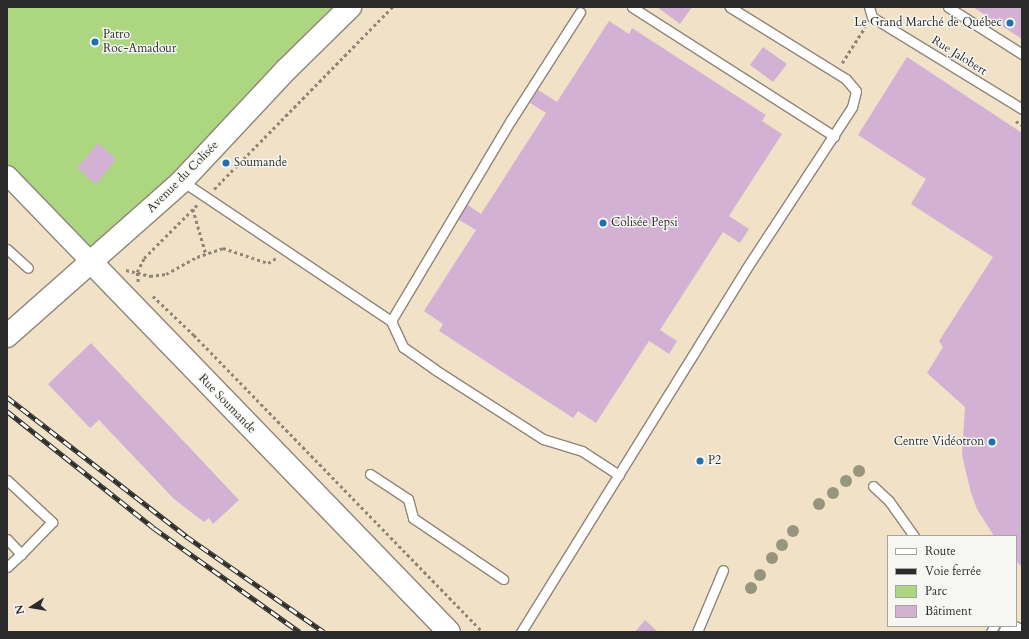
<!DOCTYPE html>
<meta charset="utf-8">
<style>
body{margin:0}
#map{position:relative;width:1029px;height:639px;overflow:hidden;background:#f1e2c7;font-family:Cardo,serif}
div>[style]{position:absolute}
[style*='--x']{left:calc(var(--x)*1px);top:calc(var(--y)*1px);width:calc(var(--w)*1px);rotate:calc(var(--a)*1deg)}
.green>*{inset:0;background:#add681}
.building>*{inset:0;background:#d2b1d5}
.path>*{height:2.5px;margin-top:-1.25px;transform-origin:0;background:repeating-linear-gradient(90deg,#8e8679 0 3px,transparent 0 6px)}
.roads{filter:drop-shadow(1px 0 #8e8679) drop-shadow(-1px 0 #8e8679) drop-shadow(0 1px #8e8679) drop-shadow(0 -1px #8e8679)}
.service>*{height:9px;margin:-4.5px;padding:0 4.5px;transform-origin:4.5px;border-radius:4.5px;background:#fff}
.minor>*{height:19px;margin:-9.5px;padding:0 9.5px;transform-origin:9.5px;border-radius:9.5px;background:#fff}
.tertiary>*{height:22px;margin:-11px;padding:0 11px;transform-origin:11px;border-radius:11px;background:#fff}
.rail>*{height:4.5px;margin-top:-2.25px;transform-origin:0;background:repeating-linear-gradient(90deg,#f6f6f2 0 9px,#2b2b2b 0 18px);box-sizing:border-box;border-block:1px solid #2b2b2b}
.trees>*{width:12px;height:12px;margin:-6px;border-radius:50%;background:#96957d}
.dots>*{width:11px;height:11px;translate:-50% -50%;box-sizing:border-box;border:2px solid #f6f6f2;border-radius:50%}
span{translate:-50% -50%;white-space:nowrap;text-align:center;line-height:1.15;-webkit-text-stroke:3px #f6f6f2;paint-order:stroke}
.poi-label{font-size:12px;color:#2b2b2b}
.right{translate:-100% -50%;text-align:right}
.left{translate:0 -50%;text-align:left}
.street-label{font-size:12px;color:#2b2b2b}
.frame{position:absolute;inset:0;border:8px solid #2b2b2b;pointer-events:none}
.legend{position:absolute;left:887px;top:535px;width:130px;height:92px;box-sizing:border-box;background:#f6f6f2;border:1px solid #a5a5a2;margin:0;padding:5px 7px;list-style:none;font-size:12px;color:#2b2b2b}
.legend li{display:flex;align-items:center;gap:8px;height:20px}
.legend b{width:20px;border:1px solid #a5a5a2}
.north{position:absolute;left:12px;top:587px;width:40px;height:40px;-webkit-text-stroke:3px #f6f6f2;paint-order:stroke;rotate:258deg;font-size:11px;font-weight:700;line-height:16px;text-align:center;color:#2b2b2b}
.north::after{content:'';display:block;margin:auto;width:14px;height:18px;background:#2b2b2b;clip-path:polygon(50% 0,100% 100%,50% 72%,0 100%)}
</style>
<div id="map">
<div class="green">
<i style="clip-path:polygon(7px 7px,354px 7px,92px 263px,7px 175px)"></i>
</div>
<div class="building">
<i style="clip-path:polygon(657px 7px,692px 7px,680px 24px)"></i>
<i style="clip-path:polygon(973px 7px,1022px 7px,1022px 39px)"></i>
<i style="clip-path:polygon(609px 21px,629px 34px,632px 28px,766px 115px,762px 121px,782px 134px,729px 216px,749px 229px,740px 243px,723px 232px,660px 330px,677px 341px,669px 354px,649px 341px,596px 423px,578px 411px,573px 418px,439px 331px,443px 324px,424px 311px,476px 230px,456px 218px,465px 203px,481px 214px,546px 113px,530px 103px,538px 90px,557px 102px)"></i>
<i style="clip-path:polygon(763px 47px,787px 64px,773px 82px,750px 65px)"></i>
<i style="clip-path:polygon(907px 57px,1022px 133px,1022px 567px,1016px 561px,1016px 536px,994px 536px,977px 509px,971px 493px,962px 455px,965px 407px,927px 373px,943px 347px,939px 341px,993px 257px,911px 204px,926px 179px,858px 135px)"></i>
<i style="clip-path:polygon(98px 143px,116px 159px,96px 184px,77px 168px)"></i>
<i style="clip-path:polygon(91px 343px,239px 500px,213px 524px,209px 518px,204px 522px,174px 499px,99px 420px,90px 428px,48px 384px)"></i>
<i style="clip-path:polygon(645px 620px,658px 632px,635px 632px)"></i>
</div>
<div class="path">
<i style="--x:842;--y:63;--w:43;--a:-57.4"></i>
<i style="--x:1016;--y:121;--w:7;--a:34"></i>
<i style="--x:214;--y:189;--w:255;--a:-45.6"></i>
<i style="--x:193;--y:209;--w:47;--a:73.9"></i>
<i style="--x:126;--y:270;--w:25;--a:14"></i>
<i style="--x:150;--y:276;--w:16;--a:-7"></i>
<i style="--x:166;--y:274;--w:35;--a:-29"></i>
<i style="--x:197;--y:257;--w:28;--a:-19"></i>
<i style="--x:223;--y:248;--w:47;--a:18.4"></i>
<i style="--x:268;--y:263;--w:9;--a:-32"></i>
<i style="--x:138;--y:282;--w:10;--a:-96"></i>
<i style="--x:137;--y:272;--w:16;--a:-63"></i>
<i style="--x:144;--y:258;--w:75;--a:-45"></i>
<i style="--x:153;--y:296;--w:57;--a:43.6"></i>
<i style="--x:194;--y:335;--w:414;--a:45.8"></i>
</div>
<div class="roads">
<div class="service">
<i style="--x:632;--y:7;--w:240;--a:32.6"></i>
<i style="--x:869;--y:7;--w:10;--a:73"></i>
<i style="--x:872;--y:17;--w:176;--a:31.5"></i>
<i style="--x:948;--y:7;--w:88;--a:32.4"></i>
<i style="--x:182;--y:181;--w:252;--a:33.8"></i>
<i style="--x:391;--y:321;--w:29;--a:65"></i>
<i style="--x:403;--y:347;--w:38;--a:35"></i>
<i style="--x:434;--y:369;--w:130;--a:32.7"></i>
<i style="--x:543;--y:439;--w:41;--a:17.1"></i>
<i style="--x:582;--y:451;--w:44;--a:33"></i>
<i style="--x:7;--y:249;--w:28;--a:42"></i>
<i style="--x:391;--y:321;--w:234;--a:-59.2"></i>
<i style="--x:511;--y:120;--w:128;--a:-57.4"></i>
<i style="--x:370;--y:474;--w:45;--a:33.3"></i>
<i style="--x:408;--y:499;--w:20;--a:75"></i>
<i style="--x:413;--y:518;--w:109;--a:34.1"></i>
<i style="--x:7;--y:480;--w:62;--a:43"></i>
<i style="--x:52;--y:522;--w:45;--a:134.1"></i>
<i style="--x:873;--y:486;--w:22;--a:43"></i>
<i style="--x:889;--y:501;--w:43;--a:54.5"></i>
<i style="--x:7;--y:539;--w:21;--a:47"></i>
<i style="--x:21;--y:554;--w:19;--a:137"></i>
<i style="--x:521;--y:632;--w:427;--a:-58.2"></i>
<i style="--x:746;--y:269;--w:194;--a:-56.8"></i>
<i style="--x:852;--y:107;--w:16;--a:-76"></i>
<i style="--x:856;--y:91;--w:16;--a:-130"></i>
<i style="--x:846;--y:79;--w:137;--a:-148.2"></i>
<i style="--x:697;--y:632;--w:67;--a:-67.2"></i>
<i style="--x:991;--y:632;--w:7;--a:-63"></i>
<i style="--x:1003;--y:632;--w:7;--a:-63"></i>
<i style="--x:1013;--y:632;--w:6;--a:-72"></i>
<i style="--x:1015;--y:626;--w:8;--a:30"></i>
</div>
<div class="minor">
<i style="--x:7;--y:175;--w:122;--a:46"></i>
</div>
<div class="tertiary">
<i style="--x:92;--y:263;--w:513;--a:45.95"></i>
<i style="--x:7;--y:336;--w:234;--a:-41.5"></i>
<i style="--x:182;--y:181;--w:152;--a:-46.9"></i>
<i style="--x:286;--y:70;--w:90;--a:-44.5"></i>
</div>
</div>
<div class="rail">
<i style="--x:7;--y:397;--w:227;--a:37.8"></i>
<i style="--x:186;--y:536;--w:168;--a:34.8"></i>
<i style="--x:7;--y:411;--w:188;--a:38.5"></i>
<i style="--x:154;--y:528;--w:179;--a:35.5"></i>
</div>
<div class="trees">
<i style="left:859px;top:471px"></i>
<i style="left:846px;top:481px"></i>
<i style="left:833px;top:493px"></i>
<i style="left:819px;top:504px"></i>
<i style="left:793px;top:531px"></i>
<i style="left:782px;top:545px"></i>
<i style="left:772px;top:558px"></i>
<i style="left:760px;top:575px"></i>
<i style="left:751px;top:588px"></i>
</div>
<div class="dots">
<i style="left:1010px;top:23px;background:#1f6fb2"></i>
<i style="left:95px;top:42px;background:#1f6fb2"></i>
<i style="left:226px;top:163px;background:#1f6fb2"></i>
<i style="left:603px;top:223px;background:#1f6fb2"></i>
<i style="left:992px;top:442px;background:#1f6fb2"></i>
<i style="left:700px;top:461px;background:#1f6fb2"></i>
</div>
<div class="poi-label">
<span class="right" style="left:1002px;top:23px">Le Grand Marché de Québec</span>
<span class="left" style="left:103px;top:42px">Patro<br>Roc-Amadour</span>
<span class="left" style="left:234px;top:163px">Soumande</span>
<span class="left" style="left:611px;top:223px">Colisée Pepsi</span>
<span class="right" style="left:984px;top:442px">Centre Vidéotron</span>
<span class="left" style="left:708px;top:461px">P2</span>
</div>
<div class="street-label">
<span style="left:959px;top:56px;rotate:32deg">Rue Jalobert</span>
<span style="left:183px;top:177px;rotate:-45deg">Avenue du Colisée</span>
<span style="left:227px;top:404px;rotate:46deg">Rue Soumande</span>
</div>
<div class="frame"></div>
<ul class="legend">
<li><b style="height:5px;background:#fff"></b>Route</li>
<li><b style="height:5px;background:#2b2b2b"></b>Voie ferrée</li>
<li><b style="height:11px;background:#add681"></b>Parc</li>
<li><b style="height:11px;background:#d2b1d5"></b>Bâtiment</li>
</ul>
<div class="north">N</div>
</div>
